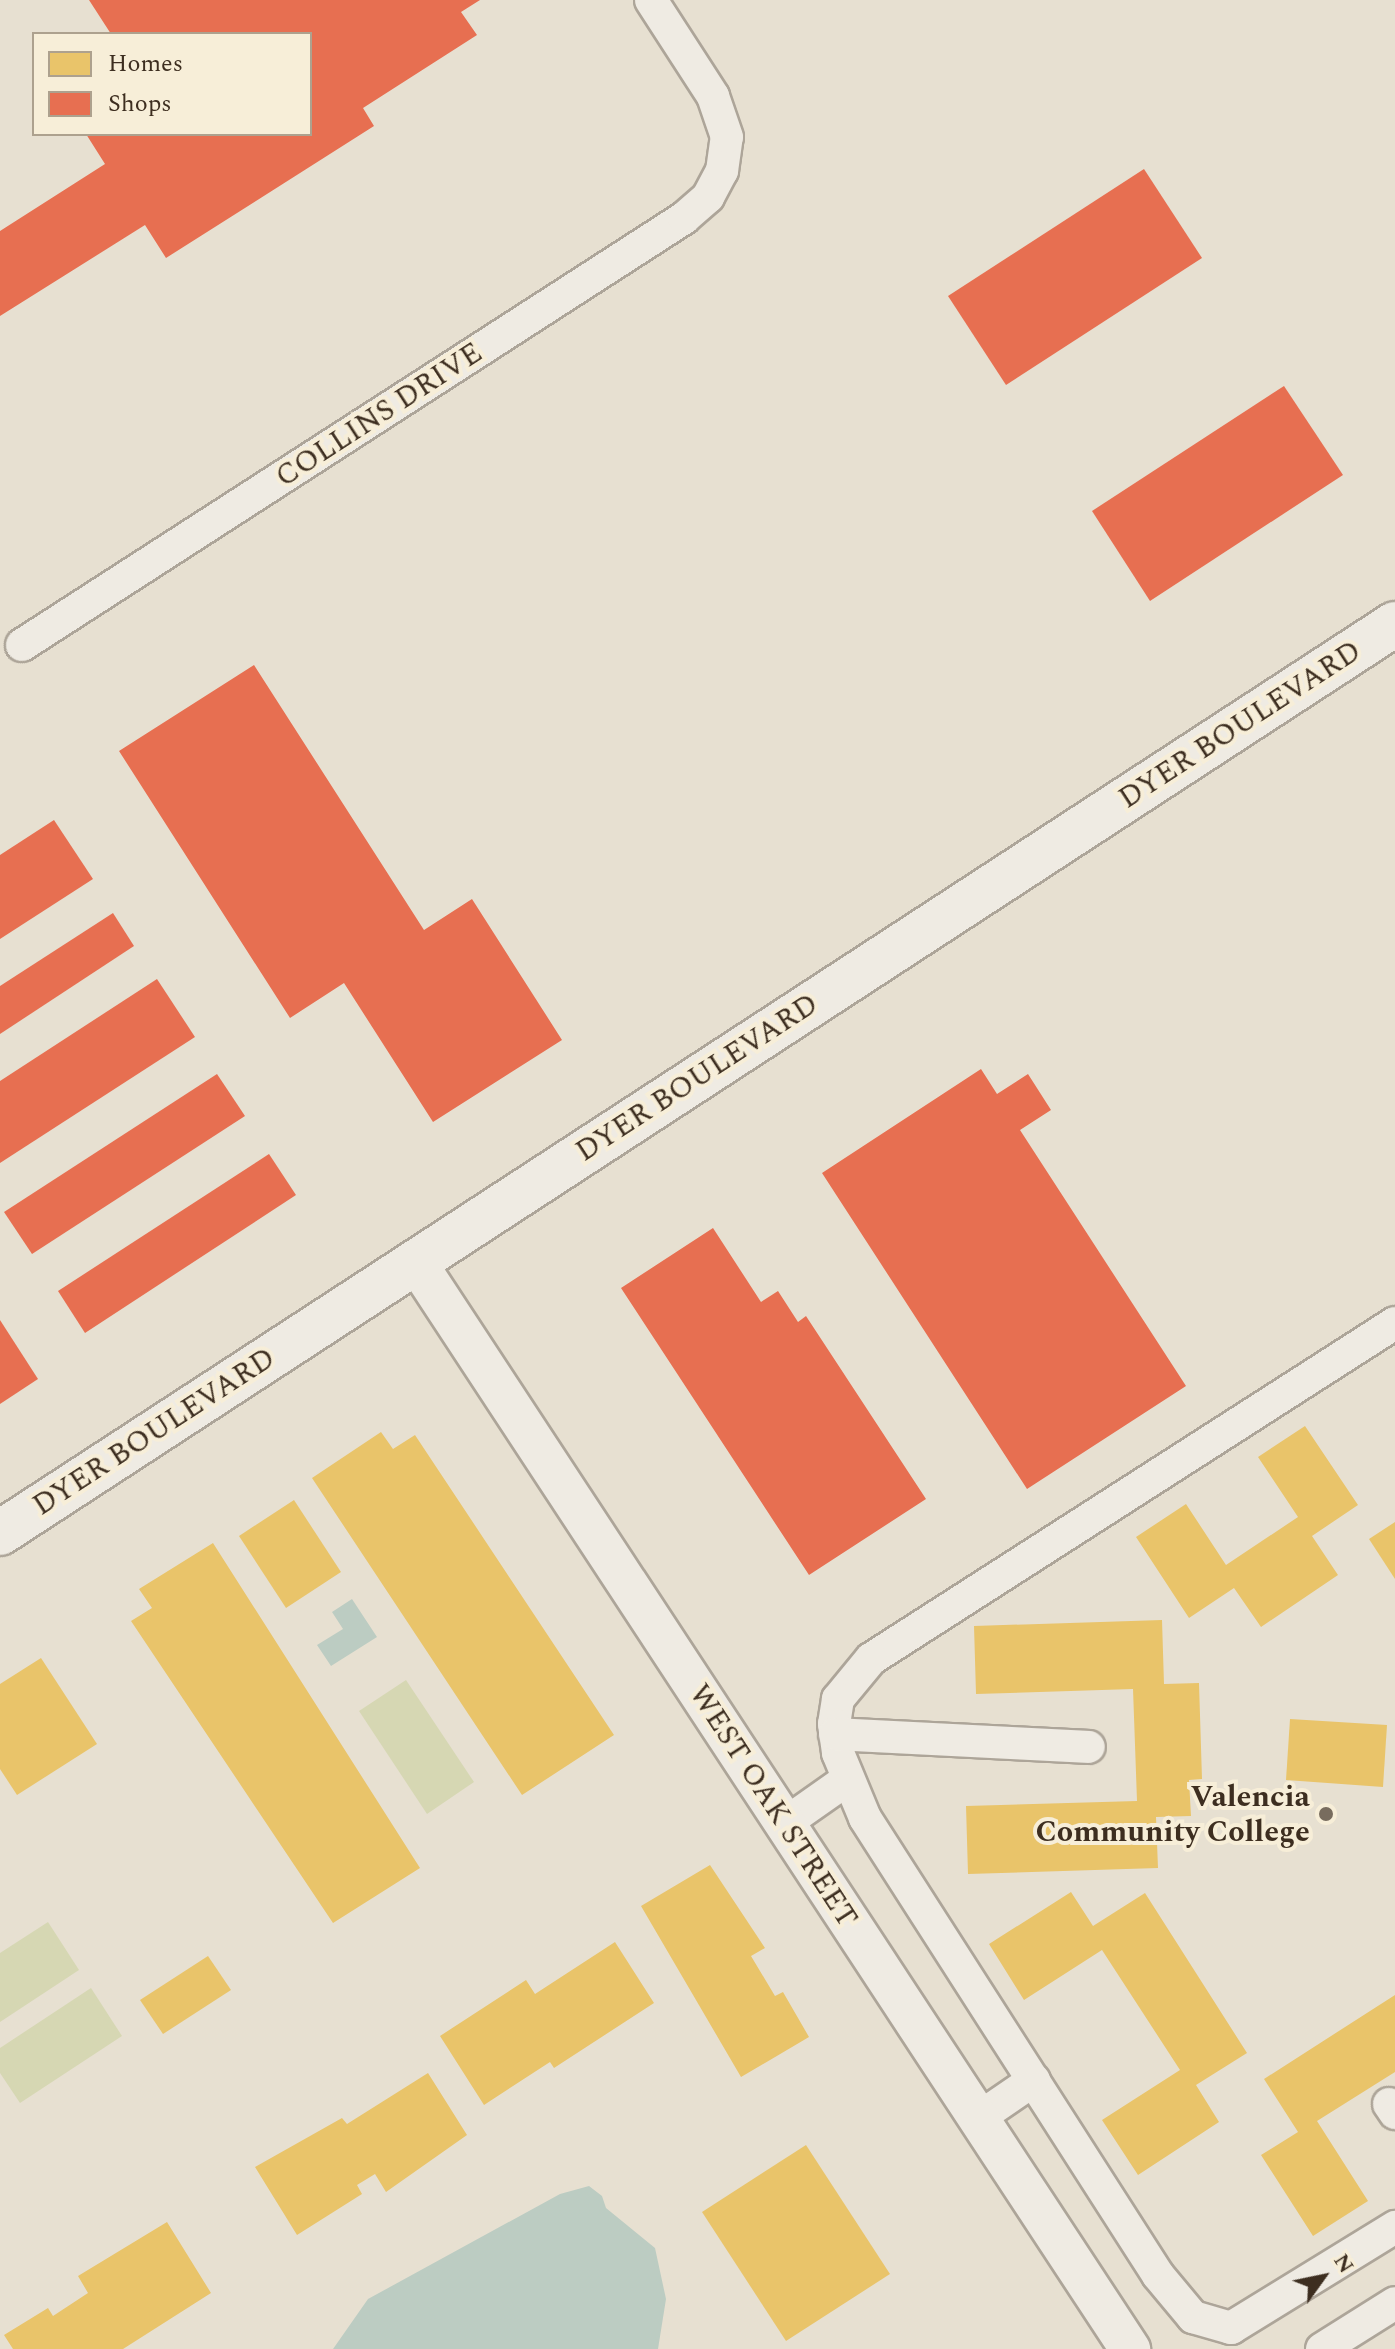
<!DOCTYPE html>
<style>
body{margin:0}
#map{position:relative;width:1395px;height:2349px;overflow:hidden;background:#e7e0d1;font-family:Spectral,serif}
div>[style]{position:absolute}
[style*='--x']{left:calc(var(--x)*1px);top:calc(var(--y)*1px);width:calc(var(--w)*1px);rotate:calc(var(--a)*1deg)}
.green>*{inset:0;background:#d6d7b3}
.water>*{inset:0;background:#bcccc2}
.homes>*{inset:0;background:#e9c46a}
.shops>*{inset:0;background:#e76f51}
.roads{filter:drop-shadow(2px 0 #ada599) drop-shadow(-2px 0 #ada599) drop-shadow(0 2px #ada599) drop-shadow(0 -2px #ada599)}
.minor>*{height:32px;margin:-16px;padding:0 16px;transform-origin:16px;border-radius:16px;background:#efebe3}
.tertiary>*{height:40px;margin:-20px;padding:0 20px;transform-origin:20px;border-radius:20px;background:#efebe3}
.secondary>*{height:44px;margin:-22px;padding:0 22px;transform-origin:22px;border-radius:22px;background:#efebe3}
.dots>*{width:22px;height:22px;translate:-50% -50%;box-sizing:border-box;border:4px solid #f7eed8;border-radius:50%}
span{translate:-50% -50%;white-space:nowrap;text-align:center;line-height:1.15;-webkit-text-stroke:8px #f7eed8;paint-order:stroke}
.street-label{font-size:30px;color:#3d2e20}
.poi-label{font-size:30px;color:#3d2e20;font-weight:700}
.right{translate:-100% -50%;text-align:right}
.legend{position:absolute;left:32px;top:32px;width:280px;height:104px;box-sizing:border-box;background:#f7eed8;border:2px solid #ada18e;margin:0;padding:10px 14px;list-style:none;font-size:24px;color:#3d2e20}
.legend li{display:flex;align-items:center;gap:16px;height:40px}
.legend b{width:40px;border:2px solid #ada18e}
.north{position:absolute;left:1283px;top:2237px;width:80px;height:80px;-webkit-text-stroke:6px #f7eed8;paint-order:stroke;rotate:57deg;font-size:22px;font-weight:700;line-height:32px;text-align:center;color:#3d2e20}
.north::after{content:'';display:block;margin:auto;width:28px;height:36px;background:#3d2e20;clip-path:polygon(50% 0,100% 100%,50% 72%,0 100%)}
</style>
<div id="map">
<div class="green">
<i style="clip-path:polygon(406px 1680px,474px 1782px,427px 1814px,359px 1711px)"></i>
<i style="clip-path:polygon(48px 1922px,79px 1970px,0 2022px,0 1953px)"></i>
<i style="clip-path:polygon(91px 1988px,122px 2036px,20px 2103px,0 2073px,0 2048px)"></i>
</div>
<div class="water">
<i style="clip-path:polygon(352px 1599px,377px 1637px,331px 1666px,317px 1645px,343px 1629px,332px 1612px)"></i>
<i style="clip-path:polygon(589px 2186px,602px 2196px,606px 2208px,655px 2248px,666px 2299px,658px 2349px,333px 2349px,368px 2299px,560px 2194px)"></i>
</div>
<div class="homes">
<i style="clip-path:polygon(1305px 1426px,1358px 1505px,1312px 1536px,1338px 1575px,1261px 1627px,1234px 1588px,1189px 1618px,1136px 1537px,1186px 1504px,1226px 1565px,1298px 1517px,1258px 1457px)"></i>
<i style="clip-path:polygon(381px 1432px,393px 1449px,415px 1435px,614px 1735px,522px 1795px,312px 1478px)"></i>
<i style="clip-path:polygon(294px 1500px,341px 1572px,286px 1608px,239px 1536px)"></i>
<i style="clip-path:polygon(1395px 1522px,1395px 1579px,1369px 1539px)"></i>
<i style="clip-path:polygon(213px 1543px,420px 1868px,333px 1923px,131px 1621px,152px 1608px,139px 1589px)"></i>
<i style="clip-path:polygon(1162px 1620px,1164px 1684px,1199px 1683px,1202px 1779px,1189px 1780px,1191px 1816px,1156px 1817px,1158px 1868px,968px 1874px,966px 1806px,1137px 1801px,1133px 1689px,976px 1694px,974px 1626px)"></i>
<i style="clip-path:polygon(41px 1658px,97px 1744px,17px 1795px,0 1769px,0 1684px)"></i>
<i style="clip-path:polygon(1290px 1719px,1387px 1725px,1383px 1787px,1286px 1780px)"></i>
<i style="clip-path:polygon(710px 1865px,765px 1948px,751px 1956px,775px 1996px,783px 1992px,809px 2037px,741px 2077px,641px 1906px)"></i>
<i style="clip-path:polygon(1071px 1892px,1093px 1926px,1145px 1893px,1247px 2053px,1196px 2085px,1219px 2122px,1138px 2175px,1102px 2120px,1180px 2070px,1102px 1950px,1024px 2000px,989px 1944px)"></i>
<i style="clip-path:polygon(615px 1942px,654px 2003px,554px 2068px,550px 2062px,484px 2105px,440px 2036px,526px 1980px,535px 1994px)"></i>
<i style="clip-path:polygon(208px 1956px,231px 1990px,163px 2034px,140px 2000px)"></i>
<i style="clip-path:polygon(1395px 1995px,1395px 2072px,1317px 2121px,1368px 2201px,1313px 2236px,1261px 2155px,1298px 2132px,1264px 2079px)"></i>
<i style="clip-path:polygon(428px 2073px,467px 2135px,386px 2192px,375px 2174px,357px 2185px,362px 2194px,297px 2235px,255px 2167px,342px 2118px,347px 2124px)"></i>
<i style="clip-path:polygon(806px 2145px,890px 2274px,786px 2341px,702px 2212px)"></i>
<i style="clip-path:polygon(167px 2222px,211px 2293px,123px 2349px,13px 2349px,4px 2335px,48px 2308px,53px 2316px,88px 2293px,78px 2276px)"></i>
</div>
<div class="shops">
<i style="clip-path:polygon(89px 0,480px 0,461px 12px,477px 35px,363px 108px,374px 126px,166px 258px,145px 225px,0 316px,0 231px,105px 164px,86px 134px,310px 134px,310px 34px,111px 34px)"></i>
<i style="clip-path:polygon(1144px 169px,1202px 258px,1006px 385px,948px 296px)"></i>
<i style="clip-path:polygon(1284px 386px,1343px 475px,1150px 601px,1092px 511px)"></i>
<i style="clip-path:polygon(254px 665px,424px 930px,472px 899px,562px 1040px,433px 1122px,344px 983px,290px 1018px,119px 751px)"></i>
<i style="clip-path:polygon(54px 820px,93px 879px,0 939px,0 855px)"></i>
<i style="clip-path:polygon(113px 913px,134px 946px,0 1034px,0 986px)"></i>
<i style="clip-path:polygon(157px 979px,195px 1037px,0 1163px,0 1081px)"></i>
<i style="clip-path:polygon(981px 1069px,997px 1094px,1028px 1074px,1051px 1110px,1020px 1130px,1186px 1386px,1027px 1489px,822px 1173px)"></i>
<i style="clip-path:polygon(217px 1074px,245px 1116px,32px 1254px,4px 1212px)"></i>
<i style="clip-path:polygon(269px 1154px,296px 1195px,85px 1333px,58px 1291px)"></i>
<i style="clip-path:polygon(713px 1228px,761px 1302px,778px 1291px,798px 1322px,806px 1316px,926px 1499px,809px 1575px,621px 1288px)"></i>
<i style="clip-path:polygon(0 1320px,38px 1379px,0 1404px)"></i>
</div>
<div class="roads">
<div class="minor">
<i style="--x:22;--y:645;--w:788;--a:-32.82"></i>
<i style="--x:684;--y:218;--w:32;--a:-41"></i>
<i style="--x:708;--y:197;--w:30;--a:-62"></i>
<i style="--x:722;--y:171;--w:34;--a:-82"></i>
<i style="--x:727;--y:137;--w:43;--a:-108.9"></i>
<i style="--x:713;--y:96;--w:114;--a:-122.9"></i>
<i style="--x:1395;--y:1323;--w:622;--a:147.33"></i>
<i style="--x:871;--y:1659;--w:52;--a:129.5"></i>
<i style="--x:838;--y:1699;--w:25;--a:99"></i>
<i style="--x:834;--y:1724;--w:29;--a:82"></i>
<i style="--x:838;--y:1753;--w:70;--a:67.4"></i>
<i style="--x:865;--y:1818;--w:543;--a:57.33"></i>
<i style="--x:1158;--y:2275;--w:55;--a:50.2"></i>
<i style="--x:1193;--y:2317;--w:40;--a:16"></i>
<i style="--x:1231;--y:2328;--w:193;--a:-31.6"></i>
<i style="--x:835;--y:1734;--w:254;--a:2.9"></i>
<i style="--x:784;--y:1824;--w:78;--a:-35.1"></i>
<i style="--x:1389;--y:2104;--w:11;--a:56"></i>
<i style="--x:977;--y:2119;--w:69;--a:-34.4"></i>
<i style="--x:1322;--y:2349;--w:86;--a:-32.2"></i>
</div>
<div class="tertiary">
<i style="--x:416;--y:1262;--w:1301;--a:56.7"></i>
</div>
<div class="secondary">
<i style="--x:0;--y:1533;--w:1665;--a:-33.09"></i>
</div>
</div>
<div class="dots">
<i style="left:1326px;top:1814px;background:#786c5e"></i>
</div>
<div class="street-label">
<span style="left:379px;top:415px;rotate:-33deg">COLLINS DRIVE</span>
<span style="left:1240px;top:725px;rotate:-33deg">DYER BOULEVARD</span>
<span style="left:697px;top:1078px;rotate:-33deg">DYER BOULEVARD</span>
<span style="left:154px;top:1432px;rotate:-33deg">DYER BOULEVARD</span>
<span style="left:773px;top:1806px;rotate:57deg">WEST OAK STREET</span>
</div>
<div class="poi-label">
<span class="right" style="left:1310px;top:1814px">Valencia<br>Community College</span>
</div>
<ul class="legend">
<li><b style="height:22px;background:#e9c46a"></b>Homes</li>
<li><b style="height:22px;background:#e76f51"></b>Shops</li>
</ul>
<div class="north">N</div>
</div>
